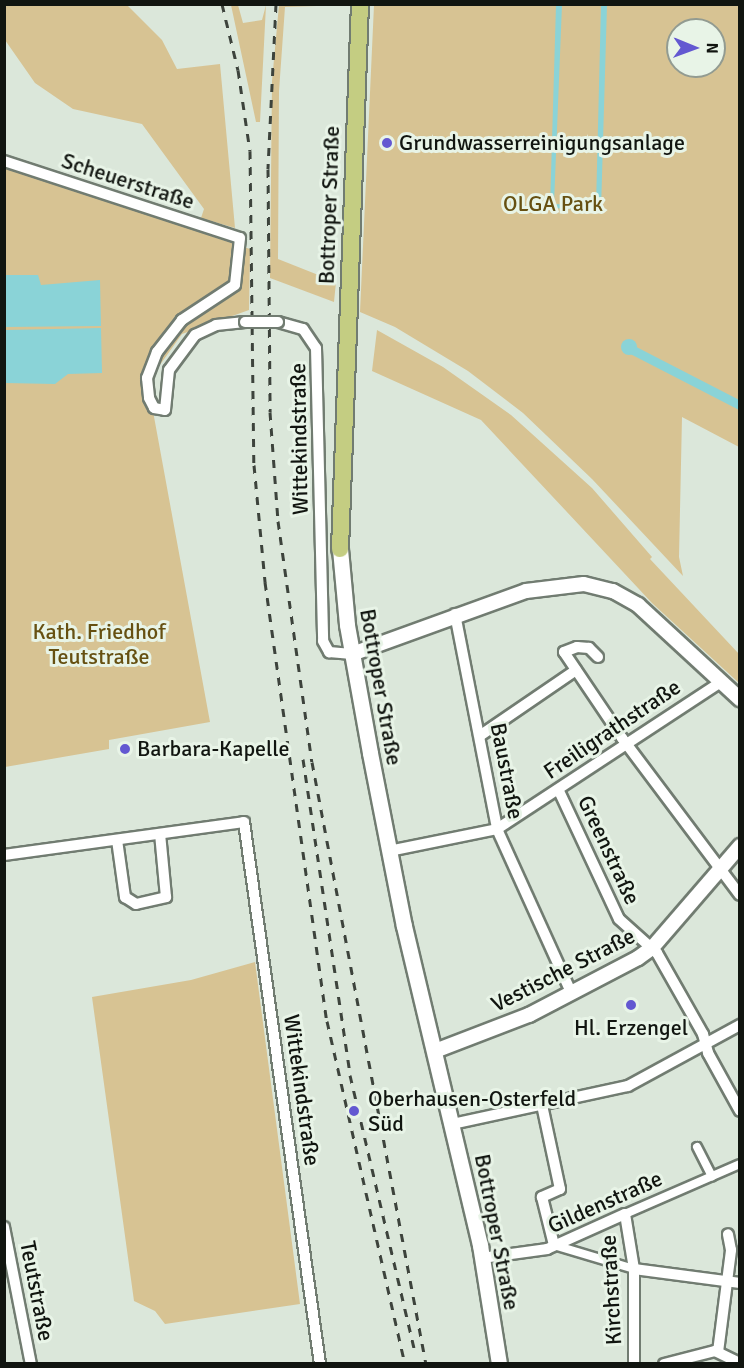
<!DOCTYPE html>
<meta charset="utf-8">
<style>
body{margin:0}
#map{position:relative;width:744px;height:1368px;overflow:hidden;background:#dbe7da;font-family:Signika,sans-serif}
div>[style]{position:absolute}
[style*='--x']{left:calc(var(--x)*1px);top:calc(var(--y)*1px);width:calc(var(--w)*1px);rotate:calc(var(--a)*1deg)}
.green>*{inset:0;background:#d7c393}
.water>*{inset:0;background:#8ad3d7}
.round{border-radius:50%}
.canal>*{height:9px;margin:-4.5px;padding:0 4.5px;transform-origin:4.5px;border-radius:4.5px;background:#8ad3d7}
.roads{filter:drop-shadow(2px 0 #717c71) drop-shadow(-2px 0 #717c71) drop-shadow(0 2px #717c71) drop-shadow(0 -2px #717c71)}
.pedestrian>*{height:8px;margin:-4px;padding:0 4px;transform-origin:4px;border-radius:4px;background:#fff}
.minor>*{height:10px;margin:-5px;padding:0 5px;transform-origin:5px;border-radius:5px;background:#fff}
.tertiary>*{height:14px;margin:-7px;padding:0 7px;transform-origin:7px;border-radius:7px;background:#fff}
.secondary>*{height:15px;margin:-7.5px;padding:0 7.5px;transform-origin:7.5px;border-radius:7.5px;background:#fff}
.primary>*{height:16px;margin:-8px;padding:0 8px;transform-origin:8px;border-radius:8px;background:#c4cd82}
.rail>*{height:3px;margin-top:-1.5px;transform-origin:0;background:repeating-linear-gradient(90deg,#3d433c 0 8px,transparent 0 16px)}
.bridges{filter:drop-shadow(2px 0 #717c71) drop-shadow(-2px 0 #717c71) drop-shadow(0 2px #717c71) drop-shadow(0 -2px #717c71)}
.minor-bridge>*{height:10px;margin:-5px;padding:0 5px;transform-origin:5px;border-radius:5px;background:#fff}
.dots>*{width:16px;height:16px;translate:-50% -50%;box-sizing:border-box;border:3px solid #e8f4e7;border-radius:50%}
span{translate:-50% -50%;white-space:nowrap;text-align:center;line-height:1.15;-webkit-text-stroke:6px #e8f4e7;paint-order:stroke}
.poi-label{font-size:22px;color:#111510}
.left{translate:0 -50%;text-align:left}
.street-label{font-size:22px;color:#111510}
.park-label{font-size:22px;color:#665011}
.frame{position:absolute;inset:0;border:6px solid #111510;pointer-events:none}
.north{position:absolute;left:666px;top:18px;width:60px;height:60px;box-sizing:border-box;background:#e8f4e7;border:2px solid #929b91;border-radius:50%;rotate:91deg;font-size:16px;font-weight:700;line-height:24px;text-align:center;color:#111510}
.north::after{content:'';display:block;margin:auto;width:21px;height:27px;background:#6358d1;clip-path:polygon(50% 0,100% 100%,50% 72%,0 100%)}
</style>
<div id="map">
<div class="green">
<i style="clip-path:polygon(4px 5px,127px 5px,162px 40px,177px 69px,220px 64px,235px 228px,201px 218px,204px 209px,142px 124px,73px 109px,35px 83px,5px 40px)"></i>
<i style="clip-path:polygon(231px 5px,238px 5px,243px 23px,262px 20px,266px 5px,260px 122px,256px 122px)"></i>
<i style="clip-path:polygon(279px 5px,348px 5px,285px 7px,279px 91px,278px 259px,336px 282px,334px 302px,270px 278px,272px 81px)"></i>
<i style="clip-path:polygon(evenodd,374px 5px,739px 5px,739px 447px,682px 417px,679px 557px,683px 576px,592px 479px,523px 413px,468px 371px,395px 327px,360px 312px,374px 5px,678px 30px,714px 30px,714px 66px,678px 66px,678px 30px)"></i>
<i style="clip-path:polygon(5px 167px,250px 249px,249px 310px,182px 334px,157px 369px,146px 373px,210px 722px,109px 740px,109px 749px,5px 767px)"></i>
<i style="clip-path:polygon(377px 330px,443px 367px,511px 415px,592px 488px,652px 557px,650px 559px,739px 654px,739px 683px,652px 603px,481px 420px,372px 371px)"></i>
<i style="clip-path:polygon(255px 962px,300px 1304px,165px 1324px,155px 1311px,134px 1301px,92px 997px,191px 980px)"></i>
</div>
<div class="water">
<i style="clip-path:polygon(556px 5px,562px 5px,554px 204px,596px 206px,601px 5px,607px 5px,601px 210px,550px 208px)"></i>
<i style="clip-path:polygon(5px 275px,38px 275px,41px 285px,100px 280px,101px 326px,5px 327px)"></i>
<i style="clip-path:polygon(101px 328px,102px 373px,68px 374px,55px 384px,5px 383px,5px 330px)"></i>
<i class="round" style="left:621px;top:339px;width:16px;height:16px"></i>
</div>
<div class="canal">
<i style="--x:629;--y:348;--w:125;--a:27.2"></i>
</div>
<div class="roads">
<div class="pedestrian">
<i style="--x:697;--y:1147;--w:33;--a:63"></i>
<i style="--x:625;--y:1214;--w:125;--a:-23.5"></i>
<i style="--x:554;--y:1245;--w:84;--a:16.7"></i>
</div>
<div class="minor">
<i style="--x:4;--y:161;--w:248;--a:18.1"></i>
<i style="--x:240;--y:238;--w:47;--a:96.1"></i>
<i style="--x:235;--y:285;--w:64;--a:146.6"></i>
<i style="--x:182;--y:320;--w:41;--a:128"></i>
<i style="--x:157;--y:352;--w:28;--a:111"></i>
<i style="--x:147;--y:378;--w:20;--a:84"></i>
<i style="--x:149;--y:398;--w:11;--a:63"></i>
<i style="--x:154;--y:408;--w:11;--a:10"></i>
<i style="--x:165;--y:410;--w:40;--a:-84.3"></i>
<i style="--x:169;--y:370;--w:44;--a:-53.4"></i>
<i style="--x:195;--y:335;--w:23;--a:-25"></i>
<i style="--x:216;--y:325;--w:29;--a:-6"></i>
<i style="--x:278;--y:322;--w:26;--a:16"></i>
<i style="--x:303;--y:329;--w:23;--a:56"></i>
<i style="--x:316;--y:348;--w:293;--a:88.6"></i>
<i style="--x:323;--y:641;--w:13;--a:61"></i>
<i style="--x:329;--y:652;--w:23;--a:5"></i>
<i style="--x:455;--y:614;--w:219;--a:78.9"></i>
<i style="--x:497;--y:829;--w:181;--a:65.6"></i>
<i style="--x:598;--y:657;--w:13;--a:-135"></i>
<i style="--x:589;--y:648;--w:12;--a:-175"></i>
<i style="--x:577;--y:647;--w:14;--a:159"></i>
<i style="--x:564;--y:652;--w:104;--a:56"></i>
<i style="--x:622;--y:738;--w:196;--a:53.1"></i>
<i style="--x:481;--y:735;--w:115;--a:-34.4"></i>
<i style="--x:559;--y:791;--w:141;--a:64.9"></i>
<i style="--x:619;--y:919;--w:51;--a:41.8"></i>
<i style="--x:657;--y:953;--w:93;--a:60.4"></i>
<i style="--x:703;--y:1034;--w:20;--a:75"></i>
<i style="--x:708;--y:1053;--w:66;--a:61.1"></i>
<i style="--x:117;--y:840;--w:58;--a:82"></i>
<i style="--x:125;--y:897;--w:13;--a:32"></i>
<i style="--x:136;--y:904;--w:31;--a:-13"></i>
<i style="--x:166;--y:897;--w:63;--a:-95.4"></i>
<i style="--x:389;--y:851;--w:110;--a:-11.5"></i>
<i style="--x:497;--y:829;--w:269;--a:-33.3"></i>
<i style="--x:4;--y:855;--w:242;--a:-7.8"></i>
<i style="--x:244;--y:822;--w:547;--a:82.02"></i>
<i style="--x:542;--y:1105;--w:86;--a:77.9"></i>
<i style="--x:560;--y:1189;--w:20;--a:156"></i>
<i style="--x:542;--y:1197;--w:49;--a:76"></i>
<i style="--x:452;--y:1124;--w:180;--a:-12.2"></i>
<i style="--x:628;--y:1086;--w:128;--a:-28.6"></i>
<i style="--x:4;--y:1227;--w:140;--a:78.9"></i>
<i style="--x:482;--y:1258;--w:66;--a:-7.9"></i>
<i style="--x:547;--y:1249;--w:85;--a:-24.2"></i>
<i style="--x:625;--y:1214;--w:56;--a:80.7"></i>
<i style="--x:634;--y:1269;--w:95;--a:90"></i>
<i style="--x:634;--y:1269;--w:107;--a:7.5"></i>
<i style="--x:718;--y:1352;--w:103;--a:-82.7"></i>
<i style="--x:731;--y:1250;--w:16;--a:-101"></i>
<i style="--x:664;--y:1364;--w:53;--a:-14.3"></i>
<i style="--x:715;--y:1351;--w:28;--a:26"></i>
</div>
<div class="tertiary">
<i style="--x:352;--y:654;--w:185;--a:-19.9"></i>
<i style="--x:526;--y:591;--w:58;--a:-6.9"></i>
<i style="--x:584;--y:584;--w:30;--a:14"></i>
<i style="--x:613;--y:591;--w:29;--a:29"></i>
<i style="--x:638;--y:605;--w:139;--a:42.7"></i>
<i style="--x:435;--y:1051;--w:101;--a:-21"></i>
<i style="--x:529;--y:1015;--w:123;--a:-27.6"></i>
<i style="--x:638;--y:958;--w:17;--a:-36"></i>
<i style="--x:652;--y:948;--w:135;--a:-49.2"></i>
</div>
<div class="secondary">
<i style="--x:340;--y:549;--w:76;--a:84.7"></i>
<i style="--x:347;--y:625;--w:130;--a:79.8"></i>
<i style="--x:370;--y:753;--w:176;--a:78.9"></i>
<i style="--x:404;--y:926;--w:328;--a:76.6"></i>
<i style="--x:480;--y:1245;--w:121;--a:80.9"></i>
</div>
<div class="primary">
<i style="--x:340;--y:549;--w:545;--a:-87.9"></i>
</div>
</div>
<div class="rail">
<i style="--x:222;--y:4;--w:68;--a:76.4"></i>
<i style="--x:238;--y:70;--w:82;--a:81.6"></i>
<i style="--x:250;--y:151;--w:314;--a:89.3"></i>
<i style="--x:254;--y:465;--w:118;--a:84.6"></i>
<i style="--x:265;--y:582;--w:443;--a:82"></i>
<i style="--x:327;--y:1021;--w:352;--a:77.2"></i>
<i style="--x:276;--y:4;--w:165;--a:92.8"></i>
<i style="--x:268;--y:169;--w:243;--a:89.5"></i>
<i style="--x:270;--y:412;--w:109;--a:85.8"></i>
<i style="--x:278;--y:521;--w:243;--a:82"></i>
<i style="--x:312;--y:762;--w:613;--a:79.28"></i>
<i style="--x:303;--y:759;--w:319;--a:81.5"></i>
<i style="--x:350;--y:1075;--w:280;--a:76.8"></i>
</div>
<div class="bridges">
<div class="minor-bridge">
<i style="--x:245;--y:322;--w:33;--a:0"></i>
</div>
</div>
<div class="dots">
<i style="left:387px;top:143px;background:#6358d1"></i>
<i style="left:125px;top:749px;background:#6358d1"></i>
<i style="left:631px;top:1005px;background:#6358d1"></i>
<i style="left:354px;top:1111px;background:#6358d1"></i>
</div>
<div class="poi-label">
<span class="left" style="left:399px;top:143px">Grundwasserreinigungsanlage</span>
<span class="left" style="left:137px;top:749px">Barbara-Kapelle</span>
<span style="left:631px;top:1028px">Hl. Erzengel</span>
<span class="left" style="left:368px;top:1111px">Oberhausen-Osterfeld<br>Süd</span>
</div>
<div class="street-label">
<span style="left:128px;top:181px;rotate:18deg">Scheuerstraße</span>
<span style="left:329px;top:205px;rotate:-88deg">Bottroper Straße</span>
<span style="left:299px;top:439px;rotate:-91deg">Wittekindstraße</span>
<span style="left:381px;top:687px;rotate:80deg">Bottroper Straße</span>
<span style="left:612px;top:729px;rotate:-34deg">Freiligrathstraße</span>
<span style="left:507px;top:771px;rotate:79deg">Baustraße</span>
<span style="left:609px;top:850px;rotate:65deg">Greenstraße</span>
<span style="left:563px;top:970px;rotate:-27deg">Vestische Straße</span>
<span style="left:302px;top:1090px;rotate:82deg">Wittekindstraße</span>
<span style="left:605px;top:1202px;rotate:-24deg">Gildenstraße</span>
<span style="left:497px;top:1232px;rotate:79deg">Bottroper Straße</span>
<span style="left:611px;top:1290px;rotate:-93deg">Kirchstraße</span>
<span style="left:37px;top:1291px;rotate:79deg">Teutstraße</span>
</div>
<div class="park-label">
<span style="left:553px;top:204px">OLGA Park</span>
<span style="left:99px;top:644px">Kath. Friedhof<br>Teutstraße</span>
</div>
<div class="frame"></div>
<div class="north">N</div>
</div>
